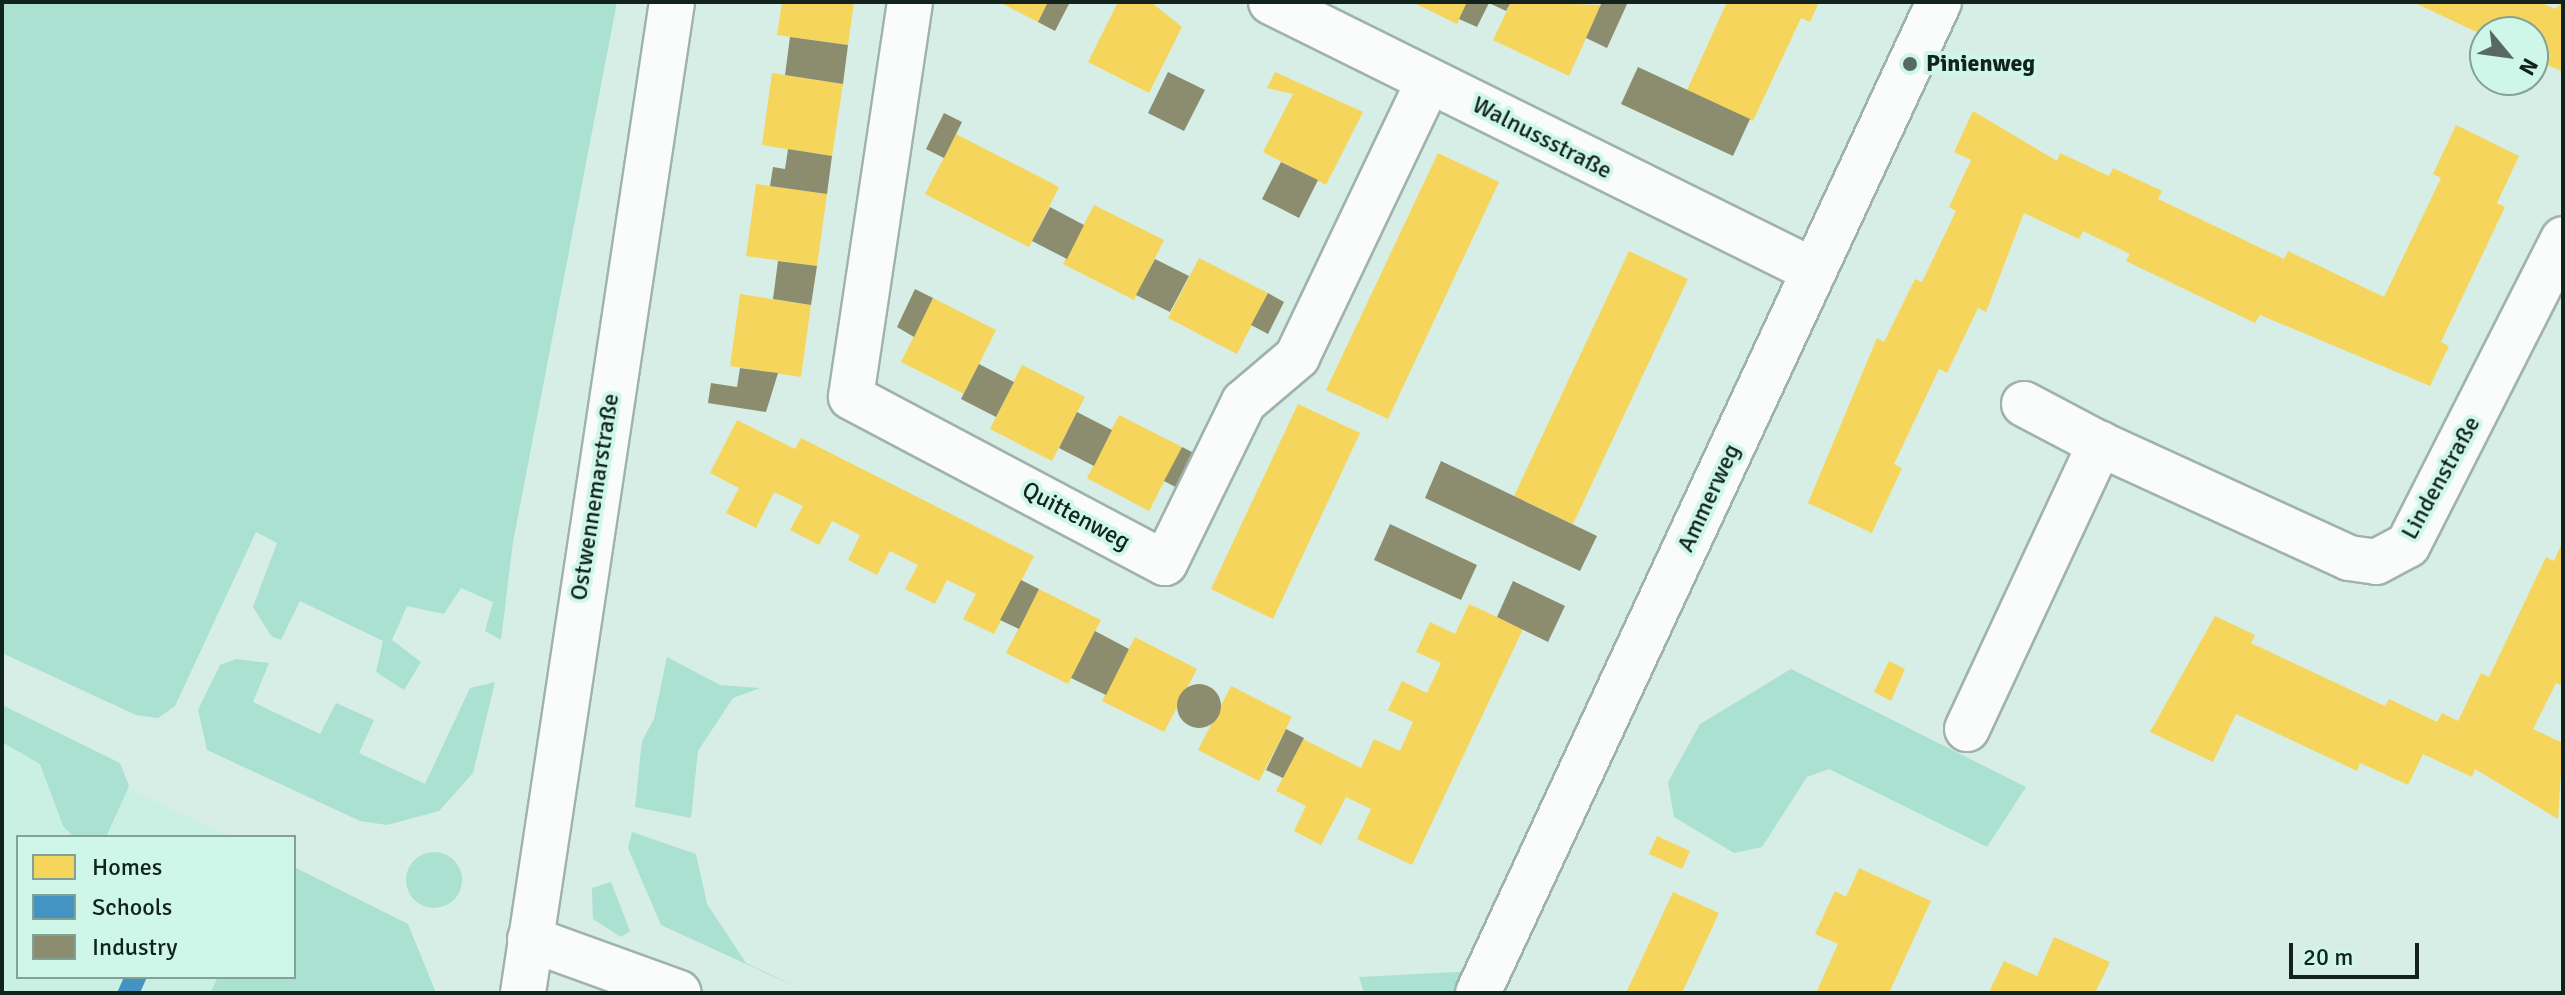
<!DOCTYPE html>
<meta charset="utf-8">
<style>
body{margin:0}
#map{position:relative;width:2565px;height:995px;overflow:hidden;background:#d7eee6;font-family:Signika,sans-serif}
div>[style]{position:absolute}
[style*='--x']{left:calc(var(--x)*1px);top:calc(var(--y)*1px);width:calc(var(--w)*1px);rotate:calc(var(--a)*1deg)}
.built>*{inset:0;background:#c9f0e3}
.green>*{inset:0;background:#aae1d0}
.round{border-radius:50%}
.homes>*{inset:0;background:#f6d55c}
.schools>*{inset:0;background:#4393c3}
.industry>*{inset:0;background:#8c8c6e}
.roads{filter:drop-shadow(2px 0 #a0b2ac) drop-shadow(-2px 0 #a0b2ac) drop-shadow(0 2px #a0b2ac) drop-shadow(0 -2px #a0b2ac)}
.minor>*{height:44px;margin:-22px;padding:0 22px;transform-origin:22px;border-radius:22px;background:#f9fcfb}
.dots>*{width:22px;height:22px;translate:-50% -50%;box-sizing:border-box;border:4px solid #cef7e9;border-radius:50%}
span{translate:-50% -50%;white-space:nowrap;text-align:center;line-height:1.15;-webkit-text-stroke:8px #cef7e9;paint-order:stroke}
.poi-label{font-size:24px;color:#12221d;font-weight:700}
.left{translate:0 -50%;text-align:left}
.street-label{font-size:24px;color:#12221d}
.frame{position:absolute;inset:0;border:4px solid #12221d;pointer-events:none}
.legend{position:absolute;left:16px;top:835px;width:280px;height:144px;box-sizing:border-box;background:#cef7e9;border:2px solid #83a297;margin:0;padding:10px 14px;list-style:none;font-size:24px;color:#12221d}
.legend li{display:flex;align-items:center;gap:16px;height:40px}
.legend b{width:40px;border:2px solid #83a297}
.north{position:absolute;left:2469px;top:16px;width:80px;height:80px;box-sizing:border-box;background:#cef7e9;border:2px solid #83a297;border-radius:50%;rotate:119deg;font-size:22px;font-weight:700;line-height:32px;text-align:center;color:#12221d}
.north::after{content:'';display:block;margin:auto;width:28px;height:36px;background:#576963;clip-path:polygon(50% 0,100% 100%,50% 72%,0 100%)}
.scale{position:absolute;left:2289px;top:943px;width:130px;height:36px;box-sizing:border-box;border:4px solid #12221d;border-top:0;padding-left:10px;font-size:24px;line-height:28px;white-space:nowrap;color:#12221d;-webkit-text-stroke:6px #cef7e9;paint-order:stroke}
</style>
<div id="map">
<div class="built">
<i style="clip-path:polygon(2px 729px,231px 837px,18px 837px,18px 977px,218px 977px,210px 993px,2px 993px)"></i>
</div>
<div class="green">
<i style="clip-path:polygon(2px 2px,617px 2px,513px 542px,501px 640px,485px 631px,493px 602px,461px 588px,444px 614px,407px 606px,392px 640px,421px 662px,404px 690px,376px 672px,383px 641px,300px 601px,281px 640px,271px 636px,253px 607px,277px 543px,256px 532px,175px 706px,158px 718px,136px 715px,2px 653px)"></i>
<i style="clip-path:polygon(667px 657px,720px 685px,760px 688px,733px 698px,698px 751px,691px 818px,635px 807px,642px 741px,654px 719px)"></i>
<i style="clip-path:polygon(236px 659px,269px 663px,253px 702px,320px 734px,336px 703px,374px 720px,359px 753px,425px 784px,470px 688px,495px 682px,473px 773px,439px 811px,387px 825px,360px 821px,207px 750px,198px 710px,220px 665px)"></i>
<i style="clip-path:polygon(1791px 669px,2026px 787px,1987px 847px,1829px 769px,1807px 777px,1762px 847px,1734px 853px,1674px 817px,1668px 782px,1700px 724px)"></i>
<i style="clip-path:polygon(2px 705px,120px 763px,129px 786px,106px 837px,74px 837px,63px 826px,40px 764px,2px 742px)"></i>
<i style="clip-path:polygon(632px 832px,696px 854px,707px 904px,746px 963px,809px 993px,661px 925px,628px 848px)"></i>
<i class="round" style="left:406px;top:852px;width:56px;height:56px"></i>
<i style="clip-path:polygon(294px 867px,408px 924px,436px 993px,210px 993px,218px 977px,294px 977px)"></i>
<i style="clip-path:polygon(611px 882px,630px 931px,621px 937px,593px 919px,592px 888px)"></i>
<i style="clip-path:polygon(1476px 971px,1478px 993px,1364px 993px,1359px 977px)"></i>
</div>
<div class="homes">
<i style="clip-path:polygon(782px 2px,854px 2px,848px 45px,777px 35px)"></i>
<i style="clip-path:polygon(999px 2px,1048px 2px,1038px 22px)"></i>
<i style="clip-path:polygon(1118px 2px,1151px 2px,1182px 27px,1149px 93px,1088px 62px)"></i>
<i style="clip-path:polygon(1412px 2px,1467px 2px,1457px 24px)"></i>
<i style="clip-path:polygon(1511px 2px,1601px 5px,1569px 76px,1493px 40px)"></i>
<i style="clip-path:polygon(1727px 2px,1819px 2px,1810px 22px,1801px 18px,1753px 121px,1687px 90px)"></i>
<i style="clip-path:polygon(2413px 2px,2540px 2px,2555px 9px,2563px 2px,2563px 72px,2533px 58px,2533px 32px,2485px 36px)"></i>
<i style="clip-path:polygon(1275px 72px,1363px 112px,1326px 185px,1263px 152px,1293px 94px,1267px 88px)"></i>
<i style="clip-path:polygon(772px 73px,843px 84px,832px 156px,762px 145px)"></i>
<i style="clip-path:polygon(1973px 111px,2057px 161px,2060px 153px,2109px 176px,2113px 168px,2162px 191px,2158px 199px,2284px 259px,2288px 251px,2384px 297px,2441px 178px,2433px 174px,2456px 125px,2519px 156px,2497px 203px,2505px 207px,2441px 342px,2449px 346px,2430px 386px,2260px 315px,2255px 323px,2126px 261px,2130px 254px,2083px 231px,2079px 239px,2024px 213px,1986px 312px,1978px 308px,1947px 373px,1939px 369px,1894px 464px,1902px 468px,1872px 533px,1808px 503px,1877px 338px,1884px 342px,1915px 279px,1922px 282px,1956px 211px,1949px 207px,1971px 160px,1954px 152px)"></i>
<i style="clip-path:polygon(956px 134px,1059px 187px,1029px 247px,925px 194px)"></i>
<i style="clip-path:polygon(1438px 153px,1499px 182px,1388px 419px,1326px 390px)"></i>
<i style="clip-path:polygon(756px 184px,827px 194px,817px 266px,746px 256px)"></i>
<i style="clip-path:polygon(1094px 205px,1164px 240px,1134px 300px,1063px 264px)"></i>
<i style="clip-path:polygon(1629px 251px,1688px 279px,1573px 524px,1514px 496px)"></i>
<i style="clip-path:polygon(1199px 258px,1268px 293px,1237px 354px,1168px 318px)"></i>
<i style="clip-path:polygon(740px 294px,811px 305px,801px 377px,730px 366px)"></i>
<i style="clip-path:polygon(933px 298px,996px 330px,964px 394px,901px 362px)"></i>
<i style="clip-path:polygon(1022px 365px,1085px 397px,1052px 461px,990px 429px)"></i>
<i style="clip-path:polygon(1298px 404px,1360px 433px,1273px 619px,1211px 589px)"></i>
<i style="clip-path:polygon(1119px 415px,1182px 447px,1149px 511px,1087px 478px)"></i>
<i style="clip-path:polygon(737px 420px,795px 449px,801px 438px,1034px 556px,994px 634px,963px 619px,976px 594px,947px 580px,935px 604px,905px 589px,918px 565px,890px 551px,877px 575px,848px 560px,860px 535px,832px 521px,819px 545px,790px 530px,803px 506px,774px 492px,756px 528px,726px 513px,739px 488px,710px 473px)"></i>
<i style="clip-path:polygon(2563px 541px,2563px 686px,2556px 683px,2533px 729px,2563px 743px,2558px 819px,2475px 769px,2472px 777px,2423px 754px,2408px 785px,2360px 763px,2357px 771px,2236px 714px,2213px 762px,2150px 732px,2215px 616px,2255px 635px,2251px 643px,2385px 706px,2389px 699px,2437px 722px,2442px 713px,2458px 721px,2481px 673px,2489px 677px,2546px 557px,2554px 561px)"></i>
<i style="clip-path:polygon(1039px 589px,1101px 620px,1068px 684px,1006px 653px)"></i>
<i style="clip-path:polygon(1469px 604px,1523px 629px,1412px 865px,1357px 839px,1371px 809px,1346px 797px,1321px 845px,1294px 831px,1306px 806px,1276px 791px,1303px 739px,1361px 768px,1374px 739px,1400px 751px,1413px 722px,1388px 710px,1402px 681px,1427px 693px,1441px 663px,1416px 652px,1430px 622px,1455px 634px)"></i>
<i style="clip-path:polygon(1135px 637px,1197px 669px,1164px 732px,1102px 701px)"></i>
<i style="clip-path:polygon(1889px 661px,1905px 669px,1891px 701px,1874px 692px)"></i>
<i style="clip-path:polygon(1231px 686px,1292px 717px,1259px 781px,1198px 750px)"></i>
<i style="clip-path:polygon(1657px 836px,1690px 851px,1682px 869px,1649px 854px)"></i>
<i style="clip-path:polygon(1859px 868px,1931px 901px,1889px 993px,1816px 993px,1838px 944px,1815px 934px,1835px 891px,1846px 897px)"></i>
<i style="clip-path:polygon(1673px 892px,1719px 913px,1682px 993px,1626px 993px)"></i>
<i style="clip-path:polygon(2054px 937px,2110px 962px,2095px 993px,1989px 992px,2004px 961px,2037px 976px)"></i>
</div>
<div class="schools">
<i style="clip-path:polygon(124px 977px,147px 977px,140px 993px,117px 993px)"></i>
</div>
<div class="industry">
<i style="clip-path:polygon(1048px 2px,1070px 2px,1055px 31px,1038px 22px)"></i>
<i style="clip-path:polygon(1467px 2px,1511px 2px,1506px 11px,1489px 3px,1477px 27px,1459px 19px)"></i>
<i style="clip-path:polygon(1602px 2px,1628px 2px,1607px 48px,1586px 38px)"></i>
<i style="clip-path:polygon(790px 37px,848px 45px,843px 84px,785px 75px)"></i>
<i style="clip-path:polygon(1638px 67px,1750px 119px,1733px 156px,1621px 104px)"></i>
<i style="clip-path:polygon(1168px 72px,1205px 90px,1184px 131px,1148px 113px)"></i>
<i style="clip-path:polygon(944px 113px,962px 122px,944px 158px,926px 149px)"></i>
<i style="clip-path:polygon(788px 149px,832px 156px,827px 194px,770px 186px,773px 167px,785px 169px)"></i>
<i style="clip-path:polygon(1281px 162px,1318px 180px,1299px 218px,1262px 199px)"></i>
<i style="clip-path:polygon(1050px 207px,1084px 225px,1067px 259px,1032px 241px)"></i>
<i style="clip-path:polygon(1155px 259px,1189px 276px,1170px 312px,1136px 295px)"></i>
<i style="clip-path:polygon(778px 261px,817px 266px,811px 305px,773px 299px)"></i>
<i style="clip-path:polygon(915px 289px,933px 298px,914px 337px,897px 327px)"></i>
<i style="clip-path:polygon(1268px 293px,1284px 302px,1268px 334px,1251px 325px)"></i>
<i style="clip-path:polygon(979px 364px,1014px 382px,996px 417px,961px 399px)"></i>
<i style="clip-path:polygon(740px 368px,778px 373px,766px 412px,708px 403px,711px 383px,737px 387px)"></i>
<i style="clip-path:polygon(1077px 412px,1112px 430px,1094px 466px,1059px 448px)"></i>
<i style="clip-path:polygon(1182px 447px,1202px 457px,1185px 492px,1164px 481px)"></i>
<i style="clip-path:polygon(1441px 461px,1597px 536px,1580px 571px,1425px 498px)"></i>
<i style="clip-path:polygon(1390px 524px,1477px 565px,1461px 600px,1374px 560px)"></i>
<i style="clip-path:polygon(1021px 580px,1039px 589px,1019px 629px,1000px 620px)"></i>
<i style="clip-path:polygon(1513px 581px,1565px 606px,1548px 642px,1497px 617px)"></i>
<i style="clip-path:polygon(1095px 631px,1129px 649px,1106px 695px,1071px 678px)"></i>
<i class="round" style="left:1177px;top:684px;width:44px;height:44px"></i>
<i style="clip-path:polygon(1286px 729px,1304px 738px,1283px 778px,1266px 770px)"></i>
</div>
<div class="roads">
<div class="minor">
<i style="--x:910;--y:2;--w:399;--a:98.5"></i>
<i style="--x:851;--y:397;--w:355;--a:27.9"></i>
<i style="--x:1165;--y:563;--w:179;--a:-63.9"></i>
<i style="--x:1244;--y:402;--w:70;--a:-40.3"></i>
<i style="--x:1297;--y:357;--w:305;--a:-64.5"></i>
<i style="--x:1271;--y:2;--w:606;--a:26.35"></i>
<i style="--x:2024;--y:404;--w:86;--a:27.8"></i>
<i style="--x:1967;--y:729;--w:315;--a:-65"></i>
<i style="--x:2100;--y:444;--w:274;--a:24.6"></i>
<i style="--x:2349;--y:558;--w:27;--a:8"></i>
<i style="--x:2376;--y:562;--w:36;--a:-28"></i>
<i style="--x:2408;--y:545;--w:343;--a:-63.1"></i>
<i style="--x:530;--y:939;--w:158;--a:19.9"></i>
<i style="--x:523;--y:993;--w:1002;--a:-81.45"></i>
<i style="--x:1478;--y:993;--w:1093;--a:-65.05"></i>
</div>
</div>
<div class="dots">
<i style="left:1910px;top:64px;background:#576963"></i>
</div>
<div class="poi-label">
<span class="left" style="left:1926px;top:64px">Pinienweg</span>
</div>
<div class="street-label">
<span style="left:1542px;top:138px;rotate:27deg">Walnussstraße</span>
<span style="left:2441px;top:478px;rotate:-61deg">Lindenstraße</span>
<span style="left:595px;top:497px;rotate:-81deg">Ostwennemarstraße</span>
<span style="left:1709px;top:498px;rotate:-65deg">Ammerweg</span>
<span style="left:1076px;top:516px;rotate:28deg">Quittenweg</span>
</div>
<div class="frame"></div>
<ul class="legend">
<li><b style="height:22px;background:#f6d55c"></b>Homes</li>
<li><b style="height:22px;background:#4393c3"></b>Schools</li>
<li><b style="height:22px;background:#8c8c6e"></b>Industry</li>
</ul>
<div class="north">N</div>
<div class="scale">20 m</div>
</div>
